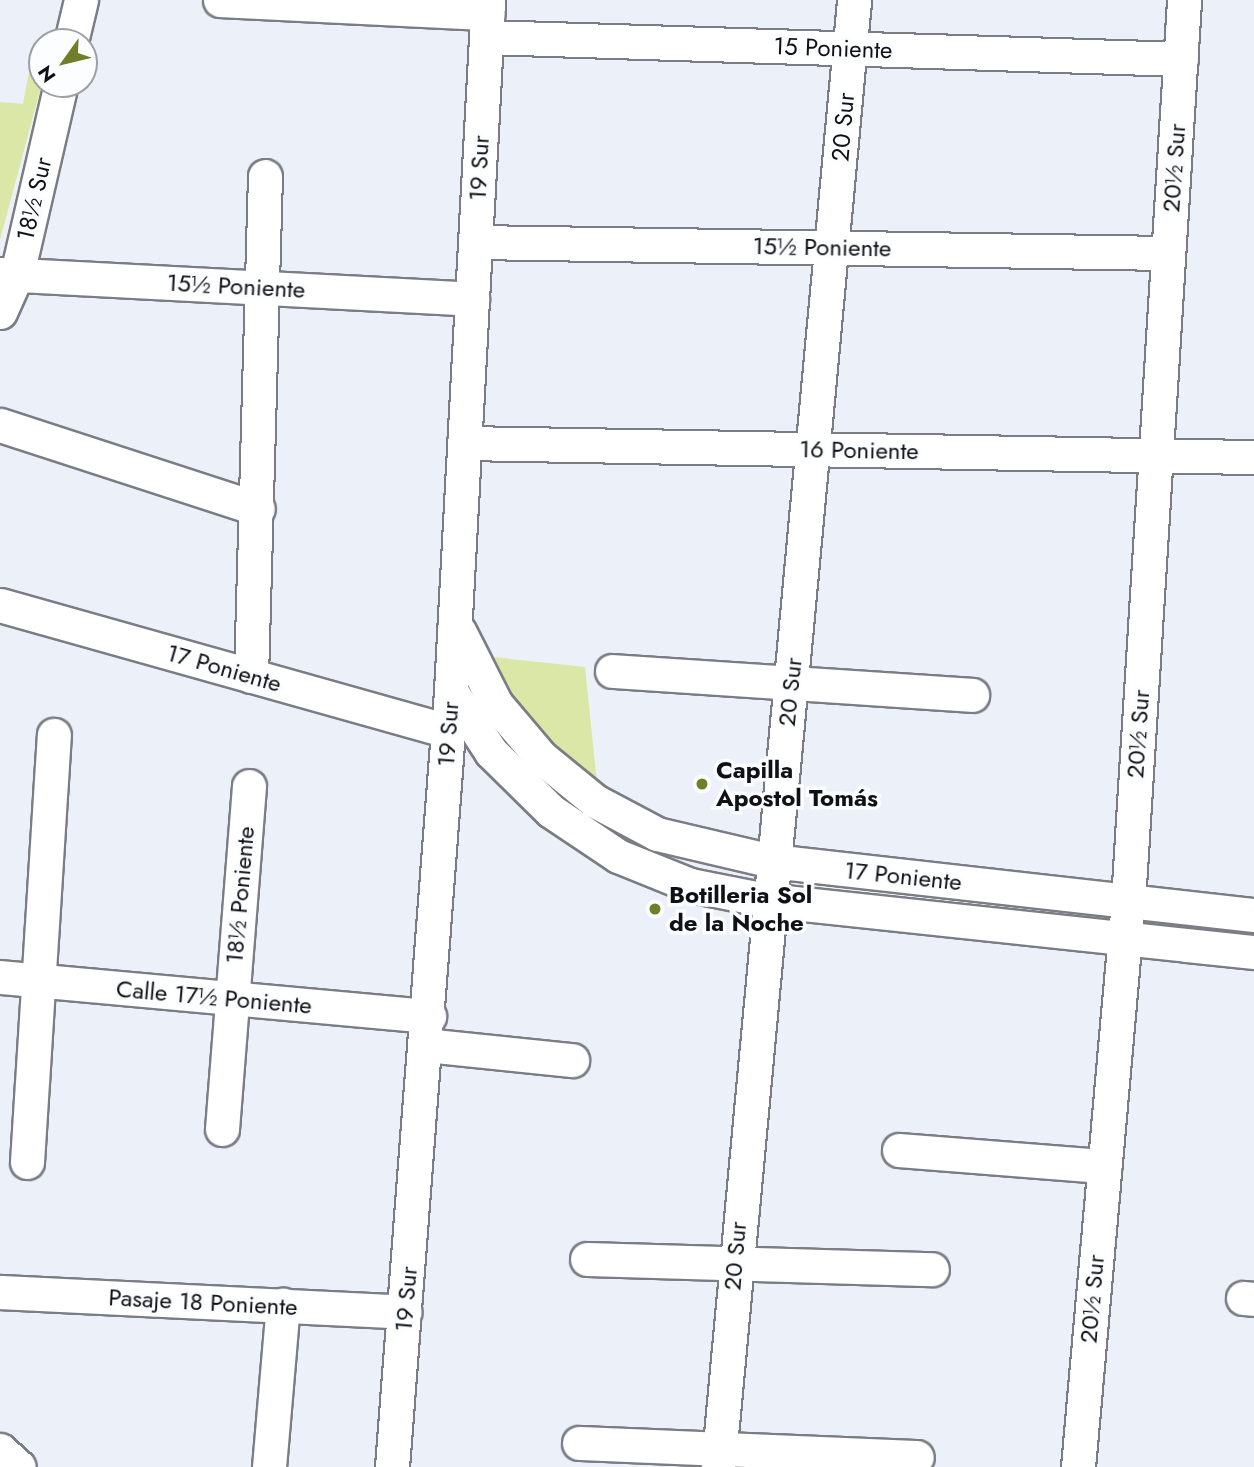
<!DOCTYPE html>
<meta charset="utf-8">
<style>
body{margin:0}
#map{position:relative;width:1254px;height:1467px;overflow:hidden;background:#ecf0f8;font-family:Jost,sans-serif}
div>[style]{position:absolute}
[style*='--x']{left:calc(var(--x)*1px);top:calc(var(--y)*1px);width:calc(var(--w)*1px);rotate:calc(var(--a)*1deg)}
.green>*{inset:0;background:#dae7a7}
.roads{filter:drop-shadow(2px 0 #7a7d84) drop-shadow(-2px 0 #7a7d84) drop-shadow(0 2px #7a7d84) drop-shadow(0 -2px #7a7d84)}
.minor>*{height:33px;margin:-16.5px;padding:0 16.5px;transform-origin:16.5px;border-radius:16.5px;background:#fff}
.dots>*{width:19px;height:19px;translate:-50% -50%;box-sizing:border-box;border:4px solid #fcfdff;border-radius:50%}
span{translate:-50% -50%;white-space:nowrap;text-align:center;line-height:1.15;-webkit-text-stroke:7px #fcfdff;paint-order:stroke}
.street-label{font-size:24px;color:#101114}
.poi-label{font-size:24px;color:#101114;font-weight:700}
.left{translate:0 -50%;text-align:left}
.north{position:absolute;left:28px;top:28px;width:70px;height:70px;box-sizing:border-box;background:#fcfdff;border:2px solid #9e9fa1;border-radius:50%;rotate:236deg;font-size:19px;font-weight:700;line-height:28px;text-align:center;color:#101114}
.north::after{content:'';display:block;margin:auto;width:24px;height:32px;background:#707d29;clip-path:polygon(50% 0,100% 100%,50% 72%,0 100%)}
</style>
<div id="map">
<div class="green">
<i style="clip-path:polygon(33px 50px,42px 50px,42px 83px,0 240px,0 102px,23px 104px)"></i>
<i style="clip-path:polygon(493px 657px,585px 667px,600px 812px,495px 683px)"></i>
</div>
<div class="roads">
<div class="minor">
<i style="--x:220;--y:0;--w:268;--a:2.8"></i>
<i style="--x:486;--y:37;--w:695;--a:1.81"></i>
<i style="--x:71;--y:42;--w:43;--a:-76.6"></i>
<i style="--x:475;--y:242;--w:693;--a:0.91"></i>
<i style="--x:0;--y:274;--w:473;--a:3"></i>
<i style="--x:0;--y:312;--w:42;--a:-65.9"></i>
<i style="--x:17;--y:274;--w:195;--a:-77"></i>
<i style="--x:0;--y:425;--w:271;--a:18"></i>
<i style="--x:464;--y:443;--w:790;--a:1.02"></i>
<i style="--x:0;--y:605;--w:465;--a:15.7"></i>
<i style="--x:459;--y:631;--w:82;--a:63.1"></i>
<i style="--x:496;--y:704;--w:70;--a:49.7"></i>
<i style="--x:541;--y:757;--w:70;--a:39.2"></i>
<i style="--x:595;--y:801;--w:70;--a:28"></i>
<i style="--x:657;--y:834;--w:118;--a:13.2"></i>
<i style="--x:772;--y:861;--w:485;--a:6.4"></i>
<i style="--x:612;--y:671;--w:361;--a:3.8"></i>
<i style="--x:251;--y:676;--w:500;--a:-88.4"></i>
<i style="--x:451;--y:691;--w:73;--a:56.7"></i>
<i style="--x:491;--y:752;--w:84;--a:44.5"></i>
<i style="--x:551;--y:811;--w:81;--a:33.9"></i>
<i style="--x:618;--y:856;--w:78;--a:21.9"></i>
<i style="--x:690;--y:885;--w:77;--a:11.2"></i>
<i style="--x:766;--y:900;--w:491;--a:6.1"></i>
<i style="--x:0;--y:977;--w:431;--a:5.2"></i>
<i style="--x:426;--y:1045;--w:147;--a:5.9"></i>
<i style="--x:222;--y:1129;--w:344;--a:-85.5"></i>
<i style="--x:899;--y:1150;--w:206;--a:4.5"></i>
<i style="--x:27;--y:1162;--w:428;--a:-86.4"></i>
<i style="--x:587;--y:1259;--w:345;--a:1.7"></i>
<i style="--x:0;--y:1292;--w:405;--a:2.8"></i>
<i style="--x:1243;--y:1298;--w:11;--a:5"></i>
<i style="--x:579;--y:1443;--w:338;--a:2.4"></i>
<i style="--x:0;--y:1450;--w:25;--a:42"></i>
<i style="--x:269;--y:1467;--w:163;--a:-85.1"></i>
<i style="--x:392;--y:1467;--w:778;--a:-85.65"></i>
<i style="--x:451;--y:691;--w:692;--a:-86.93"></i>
<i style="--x:718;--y:1467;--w:1473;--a:-84.7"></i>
<i style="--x:1078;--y:1467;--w:568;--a:-84.95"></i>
<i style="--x:1128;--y:901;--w:903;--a:-86.44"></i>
</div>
</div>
<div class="dots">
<i style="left:702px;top:784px;background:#707d29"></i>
<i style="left:655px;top:909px;background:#707d29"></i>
</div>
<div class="street-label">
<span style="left:833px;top:48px;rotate:2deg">15 Poniente</span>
<span style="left:843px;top:127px;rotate:-85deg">20 Sur</span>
<span style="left:479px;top:168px;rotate:-87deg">19 Sur</span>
<span style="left:1174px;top:168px;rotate:-86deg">20½ Sur</span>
<span style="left:34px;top:199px;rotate:-77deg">18½ Sur</span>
<span style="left:822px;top:247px;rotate:1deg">15½ Poniente</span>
<span style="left:236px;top:286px;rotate:3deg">15½ Poniente</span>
<span style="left:859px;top:450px;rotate:1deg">16 Poniente</span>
<span style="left:224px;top:668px;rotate:16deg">17 Poniente</span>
<span style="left:790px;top:692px;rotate:-84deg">20 Sur</span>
<span style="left:448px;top:734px;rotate:-86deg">19 Sur</span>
<span style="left:1138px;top:734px;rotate:-86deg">20½ Sur</span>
<span style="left:903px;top:876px;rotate:6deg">17 Poniente</span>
<span style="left:240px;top:895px;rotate:-85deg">18½ Poniente</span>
<span style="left:214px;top:997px;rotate:5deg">Calle 17½ Poniente</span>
<span style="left:735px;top:1256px;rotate:-85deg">20 Sur</span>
<span style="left:406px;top:1299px;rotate:-85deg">19 Sur</span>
<span style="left:1092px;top:1299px;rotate:-85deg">20½ Sur</span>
<span style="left:203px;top:1302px;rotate:3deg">Pasaje 18 Poniente</span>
</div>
<div class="poi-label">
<span class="left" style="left:716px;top:784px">Capilla<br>Apostol Tomás</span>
<span class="left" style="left:669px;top:909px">Botilleria Sol<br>de la Noche</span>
</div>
<div class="north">N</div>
</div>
